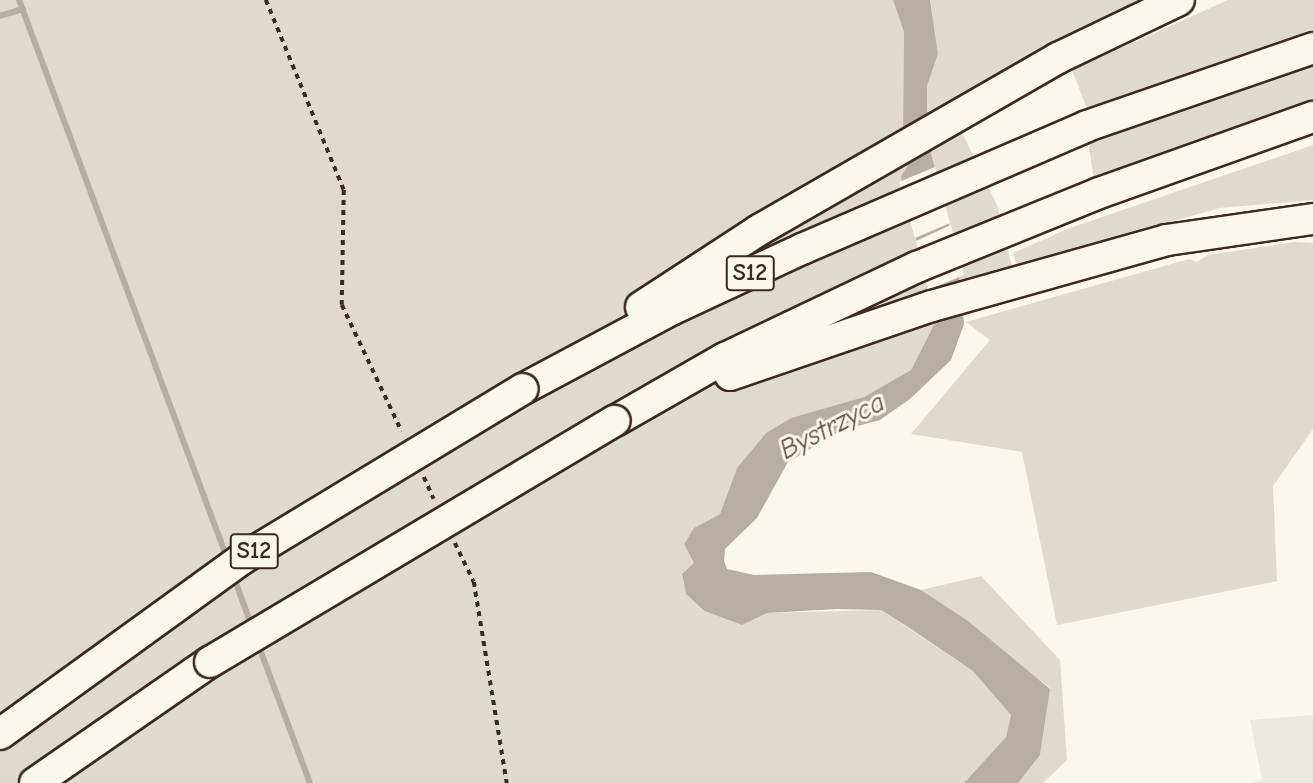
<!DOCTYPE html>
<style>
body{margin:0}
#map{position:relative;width:1313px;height:783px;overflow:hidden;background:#fbf7ec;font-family:"Comic Neue",sans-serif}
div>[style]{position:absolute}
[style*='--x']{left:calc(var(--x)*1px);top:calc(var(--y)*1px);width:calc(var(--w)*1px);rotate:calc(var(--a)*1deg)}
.built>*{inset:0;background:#ede8dd}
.green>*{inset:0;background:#dfd9ce}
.water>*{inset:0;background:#b6aea2}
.pier>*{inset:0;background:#fbf7ec}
.stream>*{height:6px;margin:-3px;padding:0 3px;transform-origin:3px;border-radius:3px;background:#b6aea2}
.path>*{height:3.5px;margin-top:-1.75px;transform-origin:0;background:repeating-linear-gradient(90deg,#3b2a1e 0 5px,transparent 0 10px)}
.roads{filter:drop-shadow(2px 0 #3b2a1e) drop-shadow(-2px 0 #3b2a1e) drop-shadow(0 2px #3b2a1e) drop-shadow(0 -2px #3b2a1e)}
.highway>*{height:30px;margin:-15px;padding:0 15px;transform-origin:15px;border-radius:15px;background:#fbf7ec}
.bridges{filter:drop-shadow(2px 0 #3b2a1e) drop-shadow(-2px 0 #3b2a1e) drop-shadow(0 2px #3b2a1e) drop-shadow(0 -2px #3b2a1e)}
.highway-bridge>*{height:30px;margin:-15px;padding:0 15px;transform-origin:15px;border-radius:15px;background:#fbf7ec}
span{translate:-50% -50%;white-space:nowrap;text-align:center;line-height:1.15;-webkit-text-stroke:6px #fbf7ec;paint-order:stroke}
.shield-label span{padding:2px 5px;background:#fbf7ec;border:2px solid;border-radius:5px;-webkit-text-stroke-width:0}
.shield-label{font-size:24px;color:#3b2a1e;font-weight:700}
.water-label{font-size:28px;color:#605246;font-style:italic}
</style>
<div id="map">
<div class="built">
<i style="clip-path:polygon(1313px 715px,1313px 783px,1250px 783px,1262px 780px,1250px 720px)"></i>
</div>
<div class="green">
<i style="clip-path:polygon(0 0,893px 0,904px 32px,903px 134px,914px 155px,918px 235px,936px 321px,911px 370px,864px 397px,791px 418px,766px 433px,737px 468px,720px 514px,694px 528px,684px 544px,694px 563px,682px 574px,686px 594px,703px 611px,742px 625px,767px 613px,881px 610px,973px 671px,993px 692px,1011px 715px,1006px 737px,964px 783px,0 783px)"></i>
<i style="clip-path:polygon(930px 0,1142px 0,948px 104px,997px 205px,1012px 267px,966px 304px,927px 137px,927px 86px,938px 54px)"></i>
<i style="clip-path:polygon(1228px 0,1313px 0,1313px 29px,1087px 109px,1072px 70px)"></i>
<i style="clip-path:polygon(1313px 63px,1313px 104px,1094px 180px,1088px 140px)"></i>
<i style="clip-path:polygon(1313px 145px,1313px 200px,1219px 208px,1017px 266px,1013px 253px,1067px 229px)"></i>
<i style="clip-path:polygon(1295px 242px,1313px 243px,1313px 429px,1273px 486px,1277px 581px,1057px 625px,1022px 452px,911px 434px,990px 340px,966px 322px,1189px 259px,1197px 262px,1208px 255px)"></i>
<i style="clip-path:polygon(981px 576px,1060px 660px,1067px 760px,1043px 783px,1018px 783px,1040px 755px,1050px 688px,921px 590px)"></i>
</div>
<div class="water">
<i style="clip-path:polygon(893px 0,930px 0,938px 54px,927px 86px,927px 137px,958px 262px,964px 324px,951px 360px,910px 399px,880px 420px,842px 430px,788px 462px,757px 518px,725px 549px,724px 561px,727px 569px,754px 575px,871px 572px,921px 590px,968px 621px,1050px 689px,1040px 755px,1018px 783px,964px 783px,1006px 737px,1011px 715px,973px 671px,908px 627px,881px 610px,837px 609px,767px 613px,742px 625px,704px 611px,686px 594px,682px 574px,694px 563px,684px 544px,694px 528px,720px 514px,737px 468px,766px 433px,791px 418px,864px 397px,911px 370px,936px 321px,901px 177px,914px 155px,903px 134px,904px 32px)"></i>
</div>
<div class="pier">
<i style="clip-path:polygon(935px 167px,950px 223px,915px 238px,899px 182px)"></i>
<i style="clip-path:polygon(951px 225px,964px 275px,928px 290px,916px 241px)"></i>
</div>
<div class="stream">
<i style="--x:19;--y:0;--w:596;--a:69.56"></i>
<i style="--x:0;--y:16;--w:24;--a:-17"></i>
<i style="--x:233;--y:575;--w:55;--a:69.9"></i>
<i style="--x:258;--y:644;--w:148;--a:69.5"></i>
</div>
<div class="path">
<i style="--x:266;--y:0;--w:205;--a:67.7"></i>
<i style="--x:344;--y:190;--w:115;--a:91"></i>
<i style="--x:342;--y:305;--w:140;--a:64.7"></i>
<i style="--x:424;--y:477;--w:24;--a:66"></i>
<i style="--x:455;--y:543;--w:43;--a:64"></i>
<i style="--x:474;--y:582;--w:204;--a:80.7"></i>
</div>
<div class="roads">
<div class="highway">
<i style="--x:641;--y:307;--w:141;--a:-33.1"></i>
<i style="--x:759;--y:230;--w:345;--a:-29.9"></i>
<i style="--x:1058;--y:58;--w:134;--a:-25.6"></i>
<i style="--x:730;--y:375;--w:213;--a:-18.9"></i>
<i style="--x:932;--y:306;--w:244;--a:-15.7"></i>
<i style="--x:1167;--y:240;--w:148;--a:-8.2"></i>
<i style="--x:523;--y:389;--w:168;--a:-28.1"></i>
<i style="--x:671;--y:310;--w:145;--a:-25"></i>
<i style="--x:802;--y:249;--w:310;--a:-23.3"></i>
<i style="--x:1087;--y:126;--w:239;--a:-19"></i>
<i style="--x:615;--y:421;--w:127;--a:-29.8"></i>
<i style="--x:725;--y:358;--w:212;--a:-25.4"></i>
<i style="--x:917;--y:267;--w:196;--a:-22.1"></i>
<i style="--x:1099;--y:193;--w:227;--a:-19.6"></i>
<i style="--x:35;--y:783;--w:213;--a:-34.7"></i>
</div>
</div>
<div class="bridges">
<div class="highway-bridge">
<i style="--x:210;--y:662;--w:471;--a:-30.8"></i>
<i style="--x:0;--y:734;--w:299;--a:-35.9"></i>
<i style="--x:242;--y:559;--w:328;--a:-31.2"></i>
</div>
</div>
<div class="shield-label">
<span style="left:750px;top:273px">S12</span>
<span style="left:254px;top:551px">S12</span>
</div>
<div class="water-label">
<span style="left:832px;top:426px;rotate:-27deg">Bystrzyca</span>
</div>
</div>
